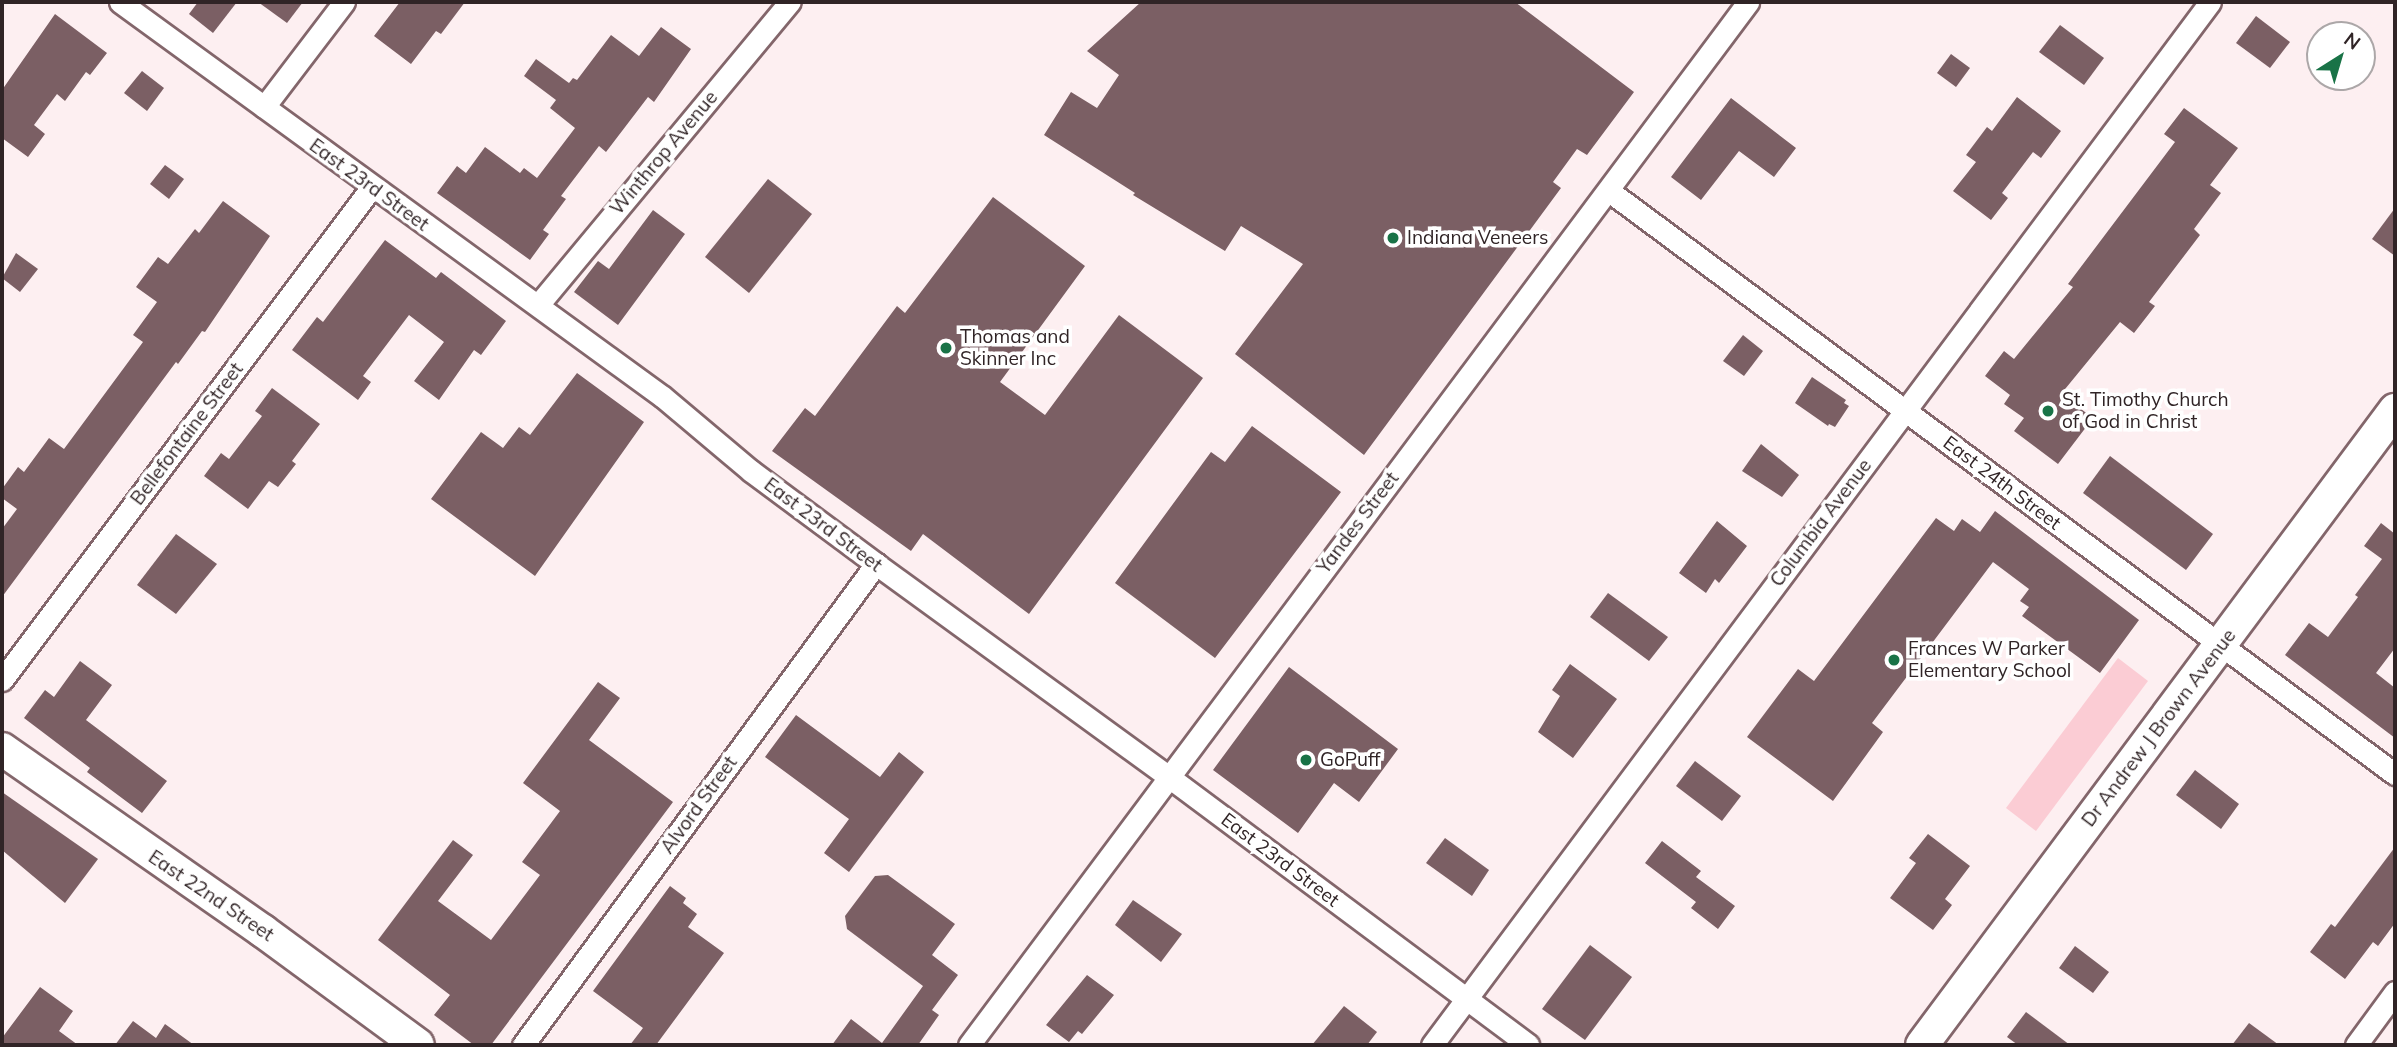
<!DOCTYPE html>
<style>
body{margin:0}
#map{position:relative;width:2397px;height:1047px;overflow:hidden;background:#fdeff1;font-family:Mulish,sans-serif}
div>[style]{position:absolute}
[style*='--x']{left:calc(var(--x)*1px);top:calc(var(--y)*1px);width:calc(var(--w)*1px);rotate:calc(var(--a)*1deg)}
.green>*{inset:0;background:#fbccd4}
.building>*{inset:0;background:#7b5f64}
.roads{filter:drop-shadow(2px 0 #83666b) drop-shadow(-2px 0 #83666b) drop-shadow(0 2px #83666b) drop-shadow(0 -2px #83666b)}
.street>*{height:21px;margin:-10.5px;padding:0 10.5px;transform-origin:10.5px;border-radius:10.5px;background:#fff}
.secondary>*{height:32px;margin:-16px;padding:0 16px;transform-origin:16px;border-radius:16px;background:#fff}
.dots>*{width:19px;height:19px;translate:-50% -50%;box-sizing:border-box;border:4px solid #fff;border-radius:50%}
span{translate:-50% -50%;white-space:nowrap;text-align:center;line-height:1.15;-webkit-text-stroke:7px #fff;paint-order:stroke}
.street-label{font-size:19px;color:#302426}
.poi-label{font-size:19px;color:#302426}
.left{translate:0 -50%;text-align:left}
.frame{position:absolute;inset:0;border:4px solid #302426;pointer-events:none}
.north{position:absolute;left:2306px;top:21px;width:70px;height:70px;box-sizing:border-box;background:#fff;border:2px solid #aca7a8;border-radius:50%;rotate:37deg;font-size:19px;font-weight:700;line-height:28px;text-align:center;color:#302426}
.north::after{content:'';display:block;margin:auto;width:24px;height:32px;background:#197347;clip-path:polygon(50% 0,100% 100%,50% 72%,0 100%)}
</style>
<div id="map">
<div class="green">
<i style="clip-path:polygon(2118px 658px,2148px 681px,2036px 831px,2006px 808px)"></i>
</div>
<div class="building">
<i style="clip-path:polygon(198px 2px,237px 2px,213px 33px,189px 14px)"></i>
<i style="clip-path:polygon(258px 2px,303px 2px,287px 23px)"></i>
<i style="clip-path:polygon(400px 2px,465px 2px,441px 34px,436px 31px,411px 64px,374px 36px)"></i>
<i style="clip-path:polygon(1141px 2px,1515px 2px,1634px 92px,1587px 155px,1577px 149px,1553px 182px,1561px 188px,1364px 455px,1235px 354px,1303px 264px,1241px 226px,1225px 251px,1133px 195px,1135px 193px,1044px 135px,1071px 92px,1097px 108px,1119px 75px,1087px 51px)"></i>
<i style="clip-path:polygon(55px 14px,107px 53px,90px 75px,86px 72px,65px 101px,57px 94px,34px 125px,45px 134px,28px 157px,2px 138px,2px 90px)"></i>
<i style="clip-path:polygon(2256px 16px,2290px 42px,2270px 68px,2236px 43px)"></i>
<i style="clip-path:polygon(2060px 25px,2104px 58px,2084px 85px,2039px 52px)"></i>
<i style="clip-path:polygon(661px 27px,691px 49px,654px 102px,648px 97px,606px 152px,599px 146px,561px 196px,566px 199px,543px 230px,549px 234px,530px 260px,437px 193px,457px 166px,466px 173px,485px 147px,520px 173px,524px 168px,537px 178px,575px 128px,550px 108px,556px 100px,524px 76px,536px 59px,569px 83px,573px 78px,577px 80px,611px 35px,639px 56px)"></i>
<i style="clip-path:polygon(1951px 54px,1970px 68px,1956px 87px,1937px 73px)"></i>
<i style="clip-path:polygon(142px 71px,164px 88px,147px 111px,124px 93px)"></i>
<i style="clip-path:polygon(2017px 97px,2061px 131px,2041px 158px,2033px 152px,2002px 193px,2008px 198px,1991px 220px,1953px 191px,1976px 162px,1966px 155px,1987px 127px,1992px 131px)"></i>
<i style="clip-path:polygon(1731px 98px,1796px 148px,1774px 177px,1739px 151px,1701px 200px,1671px 177px)"></i>
<i style="clip-path:polygon(2184px 108px,2238px 148px,2210px 185px,2221px 193px,2194px 229px,2200px 235px,2149px 302px,2155px 306px,2134px 333px,2120px 322px,2061px 394px,2093px 418px,2058px 464px,2014px 431px,2024px 418px,2004px 404px,2010px 395px,1985px 376px,2004px 351px,2014px 359px,2073px 287px,2068px 284px,2175px 142px,2164px 134px)"></i>
<i style="clip-path:polygon(165px 165px,184px 179px,169px 199px,150px 184px)"></i>
<i style="clip-path:polygon(768px 179px,812px 214px,749px 293px,705px 257px)"></i>
<i style="clip-path:polygon(993px 197px,1085px 266px,1000px 382px,1045px 415px,1119px 315px,1203px 378px,1029px 614px,923px 534px,911px 551px,772px 451px,805px 408px,815px 416px,897px 306px,905px 313px)"></i>
<i style="clip-path:polygon(223px 201px,270px 236px,205px 332px,202px 331px,178px 364px,176px 362px,2px 597px,2px 529px,17px 509px,2px 498px,2px 489px,18px 467px,24px 472px,49px 438px,64px 449px,143px 342px,133px 335px,157px 302px,136px 287px,158px 257px,168px 264px,195px 229px,199px 233px)"></i>
<i style="clip-path:polygon(2395px 208px,2395px 256px,2372px 239px)"></i>
<i style="clip-path:polygon(653px 210px,685px 234px,618px 325px,574px 292px,598px 261px,609px 269px)"></i>
<i style="clip-path:polygon(385px 240px,436px 278px,441px 272px,506px 321px,481px 355px,474px 350px,439px 400px,414px 381px,444px 342px,409px 315px,363px 376px,371px 382px,358px 400px,292px 350px,317px 317px,323px 322px)"></i>
<i style="clip-path:polygon(16px 253px,38px 269px,20px 292px,2px 278px)"></i>
<i style="clip-path:polygon(1743px 335px,1763px 351px,1744px 376px,1723px 361px)"></i>
<i style="clip-path:polygon(577px 373px,644px 422px,535px 576px,431px 499px,481px 432px,503px 448px,519px 427px,530px 435px)"></i>
<i style="clip-path:polygon(1812px 377px,1846px 400px,1844px 403px,1849px 406px,1835px 427px,1829px 424px,1828px 426px,1795px 403px)"></i>
<i style="clip-path:polygon(272px 388px,320px 424px,292px 461px,296px 464px,278px 487px,269px 481px,248px 509px,204px 476px,221px 453px,229px 459px,262px 416px,255px 411px)"></i>
<i style="clip-path:polygon(1252px 426px,1341px 492px,1215px 658px,1115px 583px,1211px 452px,1225px 462px)"></i>
<i style="clip-path:polygon(1761px 444px,1799px 475px,1782px 497px,1742px 471px)"></i>
<i style="clip-path:polygon(2110px 456px,2213px 534px,2186px 570px,2083px 493px)"></i>
<i style="clip-path:polygon(1995px 511px,2139px 620px,2100px 673px,2022px 616px,2029px 607px,2020px 601px,2029px 589px,1993px 562px,1872px 723px,1883px 732px,1833px 801px,1747px 737px,1798px 669px,1814px 681px,1936px 518px,1954px 531px,1962px 519px,1980px 532px)"></i>
<i style="clip-path:polygon(1717px 521px,1747px 546px,1719px 583px,1715px 579px,1706px 593px,1679px 573px)"></i>
<i style="clip-path:polygon(2381px 523px,2395px 534px,2395px 648px,2376px 673px,2395px 688px,2395px 738px,2285px 655px,2309px 623px,2328px 637px,2358px 597px,2355px 595px,2382px 559px,2364px 546px)"></i>
<i style="clip-path:polygon(176px 534px,217px 564px,176px 614px,137px 585px)"></i>
<i style="clip-path:polygon(1608px 593px,1668px 637px,1649px 661px,1590px 617px)"></i>
<i style="clip-path:polygon(80px 661px,112px 685px,86px 720px,167px 781px,142px 813px,87px 772px,90px 768px,24px 718px,45px 690px,54px 697px)"></i>
<i style="clip-path:polygon(1570px 664px,1617px 699px,1573px 758px,1538px 732px,1560px 696px,1552px 690px)"></i>
<i style="clip-path:polygon(1289px 667px,1398px 749px,1359px 802px,1334px 783px,1298px 833px,1213px 770px)"></i>
<i style="clip-path:polygon(598px 682px,620px 698px,589px 740px,673px 802px,491px 1045px,474px 1045px,434px 1015px,450px 995px,378px 940px,453px 840px,473px 855px,438px 901px,491px 940px,540px 875px,522px 862px,560px 811px,523px 783px)"></i>
<i style="clip-path:polygon(796px 715px,880px 777px,899px 752px,924px 772px,849px 872px,824px 853px,849px 819px,765px 757px)"></i>
<i style="clip-path:polygon(1695px 761px,1741px 796px,1722px 821px,1676px 786px)"></i>
<i style="clip-path:polygon(2195px 770px,2239px 804px,2221px 829px,2176px 795px)"></i>
<i style="clip-path:polygon(2px 792px,98px 859px,65px 903px,2px 850px)"></i>
<i style="clip-path:polygon(1928px 834px,1970px 866px,1945px 899px,1952px 905px,1933px 930px,1890px 898px,1916px 863px,1909px 858px)"></i>
<i style="clip-path:polygon(1445px 838px,1489px 870px,1472px 896px,1426px 863px)"></i>
<i style="clip-path:polygon(1662px 841px,1701px 871px,1696px 877px,1735px 906px,1718px 929px,1691px 908px,1696px 902px,1645px 863px)"></i>
<i style="clip-path:polygon(2395px 847px,2395px 923px,2378px 946px,2373px 942px,2345px 979px,2310px 952px,2331px 924px,2335px 927px)"></i>
<i style="clip-path:polygon(888px 875px,955px 924px,932px 955px,958px 975px,932px 1010px,939px 1015px,918px 1045px,832px 1045px,851px 1019px,882px 1043px,923px 986px,847px 929px,845px 916px,875px 876px)"></i>
<i style="clip-path:polygon(670px 886px,686px 898px,683px 903px,697px 914px,688px 927px,724px 953px,656px 1045px,630px 1045px,643px 1028px,593px 991px)"></i>
<i style="clip-path:polygon(1133px 900px,1182px 934px,1161px 962px,1115px 925px)"></i>
<i style="clip-path:polygon(1590px 945px,1632px 977px,1585px 1040px,1542px 1009px)"></i>
<i style="clip-path:polygon(2075px 946px,2109px 972px,2093px 993px,2059px 968px)"></i>
<i style="clip-path:polygon(1087px 975px,1114px 995px,1082px 1034px,1078px 1031px,1069px 1042px,1046px 1025px)"></i>
<i style="clip-path:polygon(40px 987px,73px 1011px,59px 1031px,78px 1045px,2px 1045px,2px 1038px)"></i>
<i style="clip-path:polygon(1344px 1006px,1377px 1032px,1367px 1045px,1312px 1045px)"></i>
<i style="clip-path:polygon(2026px 1012px,2070px 1045px,2018px 1045px,2007px 1037px)"></i>
<i style="clip-path:polygon(133px 1021px,156px 1038px,165px 1024px,194px 1045px,115px 1045px)"></i>
<i style="clip-path:polygon(2249px 1023px,2279px 1045px,2232px 1045px)"></i>
</div>
<div class="roads">
<div class="street">
<i style="--x:120;--y:2;--w:671;--a:36.03"></i>
<i style="--x:663;--y:397;--w:115;--a:40.1"></i>
<i style="--x:751;--y:471;--w:156;--a:36.6"></i>
<i style="--x:876;--y:564;--w:362;--a:36"></i>
<i style="--x:1169;--y:777;--w:448;--a:36.7"></i>
<i style="--x:264;--y:107;--w:132;--a:-52.7"></i>
<i style="--x:1609;--y:191;--w:979;--a:36.57"></i>
<i style="--x:538;--y:305;--w:394;--a:-50.3"></i>
<i style="--x:2;--y:680;--w:615;--a:-53.13"></i>
<i style="--x:523;--y:1045;--w:597;--a:-53.73"></i>
<i style="--x:969;--y:1045;--w:1302;--a:-53.24"></i>
<i style="--x:1432;--y:1045;--w:1301;--a:-53.28"></i>
<i style="--x:2356;--y:1045;--w:66;--a:-53.7"></i>
</div>
<div class="secondary">
<i style="--x:2;--y:749;--w:318;--a:34.9"></i>
<i style="--x:263;--y:931;--w:192;--a:36.3"></i>
<i style="--x:1922;--y:1045;--w:792;--a:-53.32"></i>
</div>
</div>
<div class="dots">
<i style="left:1393px;top:238px;background:#197347"></i>
<i style="left:946px;top:348px;background:#197347"></i>
<i style="left:2048px;top:411px;background:#197347"></i>
<i style="left:1894px;top:660px;background:#197347"></i>
<i style="left:1306px;top:760px;background:#197347"></i>
</div>
<div class="street-label">
<span style="left:664px;top:153px;rotate:-50deg">Winthrop Avenue</span>
<span style="left:369px;top:185px;rotate:36deg">East 23rd Street</span>
<span style="left:187px;top:434px;rotate:-53deg">Bellefontaine Street</span>
<span style="left:2002px;top:483px;rotate:37deg">East 24th Street</span>
<span style="left:1358px;top:523px;rotate:-53deg">Yandes Street</span>
<span style="left:1821px;top:523px;rotate:-53deg">Columbia Avenue</span>
<span style="left:823px;top:525px;rotate:37deg">East 23rd Street</span>
<span style="left:2159px;top:728px;rotate:-53deg">Dr Andrew J Brown Avenue</span>
<span style="left:699px;top:805px;rotate:-54deg">Alvord Street</span>
<span style="left:1280px;top:860px;rotate:37deg">East 23rd Street</span>
<span style="left:211px;top:896px;rotate:34deg">East 22nd Street</span>
</div>
<div class="poi-label">
<span class="left" style="left:1407px;top:238px">Indiana Veneers</span>
<span class="left" style="left:960px;top:348px">Thomas and<br>Skinner Inc</span>
<span class="left" style="left:2062px;top:411px">St. Timothy Church<br>of God in Christ</span>
<span class="left" style="left:1908px;top:660px">Frances W Parker<br>Elementary School</span>
<span class="left" style="left:1320px;top:760px">GoPuff</span>
</div>
<div class="frame"></div>
<div class="north">N</div>
</div>
